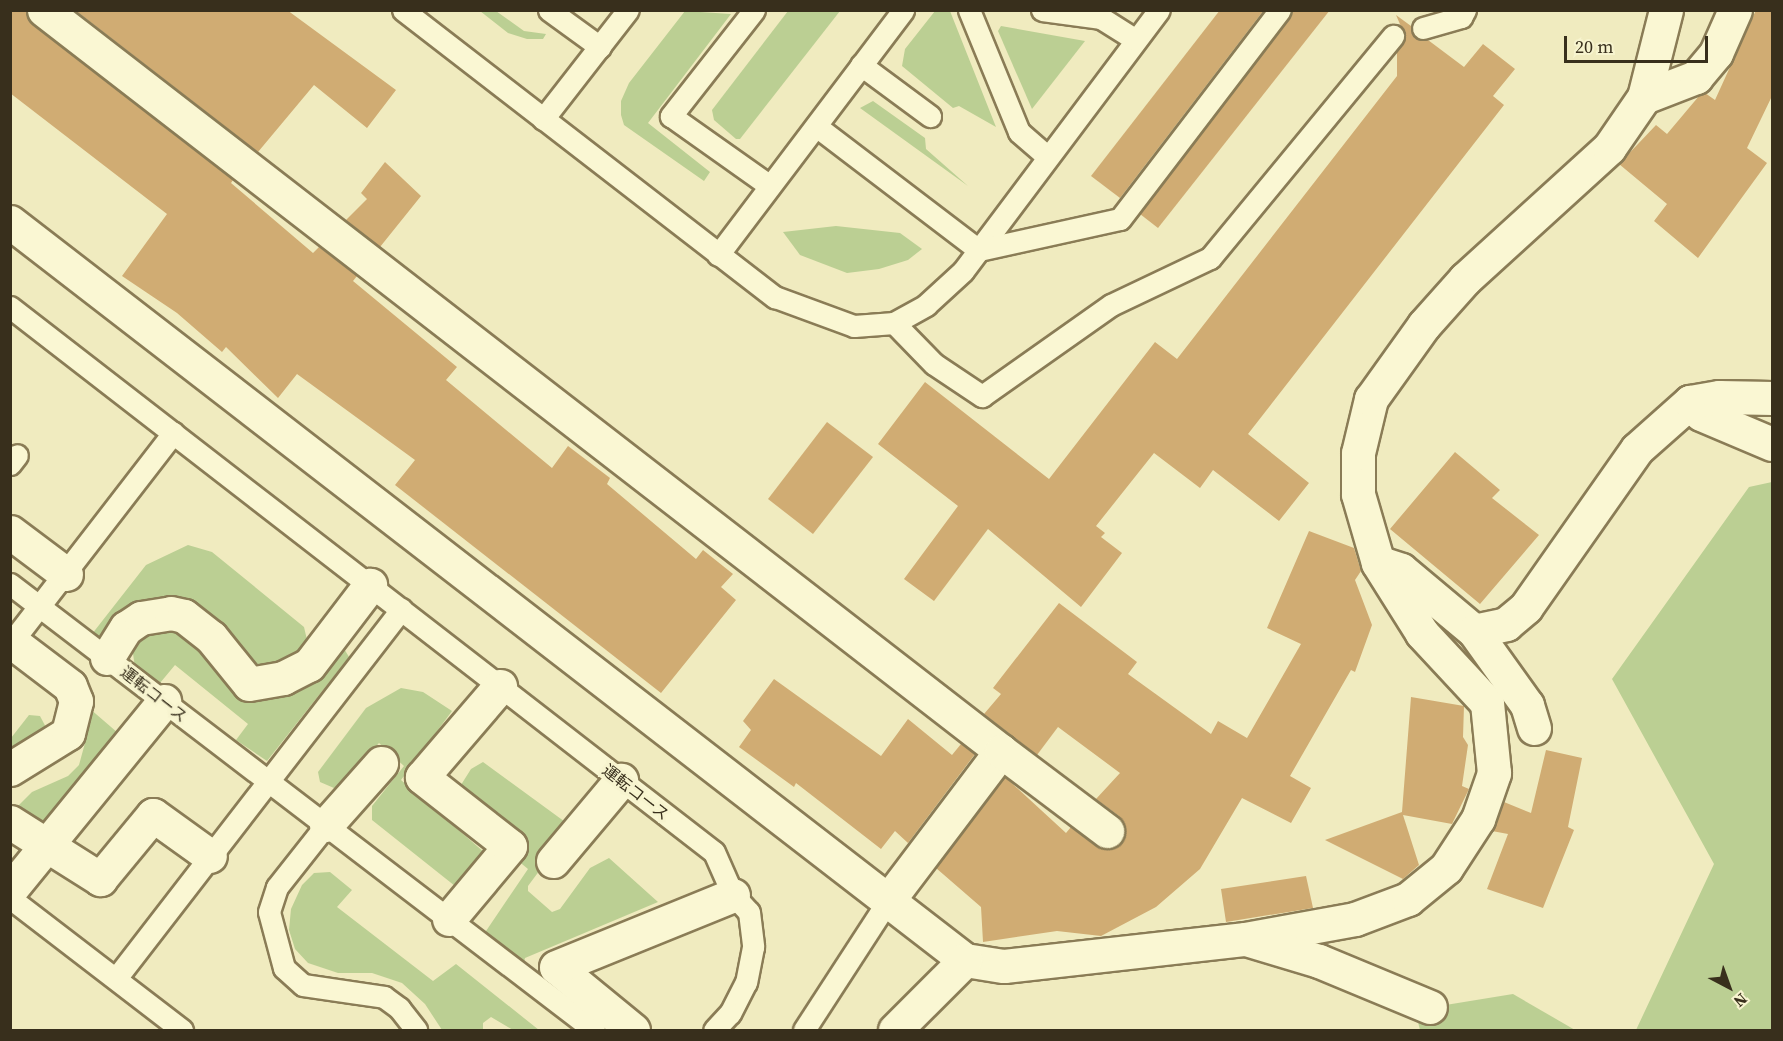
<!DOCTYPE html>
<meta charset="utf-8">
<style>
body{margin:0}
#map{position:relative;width:1783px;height:1041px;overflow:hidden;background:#f0ebbf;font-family:"Source Serif 4","Noto Sans JP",serif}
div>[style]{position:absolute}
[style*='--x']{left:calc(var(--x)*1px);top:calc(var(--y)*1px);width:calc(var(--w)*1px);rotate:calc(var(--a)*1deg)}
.green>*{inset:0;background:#bbcf93}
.building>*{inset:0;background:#d0ac73}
.roads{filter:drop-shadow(2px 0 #8a7c56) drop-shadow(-2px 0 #8a7c56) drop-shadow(0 2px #8a7c56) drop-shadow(0 -2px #8a7c56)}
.lane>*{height:21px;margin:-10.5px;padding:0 10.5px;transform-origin:10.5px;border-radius:10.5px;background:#faf7d3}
.street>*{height:33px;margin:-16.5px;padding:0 16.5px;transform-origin:16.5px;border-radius:16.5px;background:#faf7d3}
span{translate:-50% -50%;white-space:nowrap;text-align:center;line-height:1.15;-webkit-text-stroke:6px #f7f4cf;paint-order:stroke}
.street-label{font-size:16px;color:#382f1c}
.frame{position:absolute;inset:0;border:12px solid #382f1c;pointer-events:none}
.north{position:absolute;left:1699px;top:957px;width:60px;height:60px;-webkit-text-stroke:4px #f7f4cf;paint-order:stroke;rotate:139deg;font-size:16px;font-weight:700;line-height:24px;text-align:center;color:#382f1c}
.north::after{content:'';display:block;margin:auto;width:21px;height:27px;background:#382f1c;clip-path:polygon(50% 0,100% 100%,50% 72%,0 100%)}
.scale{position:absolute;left:1564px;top:36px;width:144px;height:27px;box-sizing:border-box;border:3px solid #382f1c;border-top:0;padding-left:8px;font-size:18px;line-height:21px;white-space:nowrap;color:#382f1c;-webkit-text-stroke:4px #f7f4cf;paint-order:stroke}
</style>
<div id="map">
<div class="green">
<i style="clip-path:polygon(480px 11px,496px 11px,524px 31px,546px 34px,543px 39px,527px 39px,508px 33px)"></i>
<i style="clip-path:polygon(685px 11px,731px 14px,648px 123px,710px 172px,704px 181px,624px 125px,621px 115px,621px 101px,629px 83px)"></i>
<i style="clip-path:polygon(788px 11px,840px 11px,740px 139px,736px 139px,714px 120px,712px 110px)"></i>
<i style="clip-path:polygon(935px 11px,950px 11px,996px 127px,959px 106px,953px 108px,902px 66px,905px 49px)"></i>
<i style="clip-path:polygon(1001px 26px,1085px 41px,1032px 109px,998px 31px)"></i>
<i style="clip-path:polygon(873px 101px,925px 138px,926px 149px,968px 186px,860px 108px)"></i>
<i style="clip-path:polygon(836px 226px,900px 233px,922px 249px,908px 260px,879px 269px,847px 273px,800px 255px,783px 232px)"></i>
<i style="clip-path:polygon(1772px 482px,1772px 1030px,1636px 1030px,1714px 864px,1612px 679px,1749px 487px)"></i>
<i style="clip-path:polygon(188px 545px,212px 552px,304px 627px,308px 644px,294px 659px,257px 667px,247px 661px,205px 610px,184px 599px,124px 611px,95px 640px,92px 634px,146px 565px)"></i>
<i style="clip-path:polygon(158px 627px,190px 630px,238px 687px,343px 647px,349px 657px,267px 761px,236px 740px,248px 724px,175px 665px,160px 683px,135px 668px,132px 646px)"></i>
<i style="clip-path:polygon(60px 683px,118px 733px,34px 845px,14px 810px,32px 792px,68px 776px,79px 765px,85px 743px,84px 722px)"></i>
<i style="clip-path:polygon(401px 688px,423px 692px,452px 711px,401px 780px,485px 853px,455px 886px,372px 820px,372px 806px,404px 766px,379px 743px,343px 783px,334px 788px,320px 782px,318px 772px,366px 708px)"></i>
<i style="clip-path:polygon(29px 715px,40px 716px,49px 733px,11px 770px,11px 738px)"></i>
<i style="clip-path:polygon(483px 762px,572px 827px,528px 886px,528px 891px,552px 912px,560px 909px,590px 868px,609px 858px,658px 902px,525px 958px,523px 968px,484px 934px,528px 869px,449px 804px,471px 769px)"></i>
<i style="clip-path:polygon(330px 872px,352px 890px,337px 907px,433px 981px,456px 964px,539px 1030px,513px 1030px,491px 1017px,483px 1023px,483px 1030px,442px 1030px,425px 1004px,402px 983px,372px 973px,338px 973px,308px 963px,295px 949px,289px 930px,291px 909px,302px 885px,314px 873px)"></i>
<i style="clip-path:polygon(1513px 994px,1575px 1030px,1420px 1030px,1415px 1010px)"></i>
</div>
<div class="building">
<i style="clip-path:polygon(10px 10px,26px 10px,33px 25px,233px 180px,231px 183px,313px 253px,319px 247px,357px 276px,353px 281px,457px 367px,446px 380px,552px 468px,568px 446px,610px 478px,607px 484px,696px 559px,703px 550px,733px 574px,721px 587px,736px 600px,661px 693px,395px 485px,415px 460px,297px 374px,278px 398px,226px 347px,222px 352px,177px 313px,122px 276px,167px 214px,10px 93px)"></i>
<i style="clip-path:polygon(75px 10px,287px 10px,396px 90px,367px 128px,314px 85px,258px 152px)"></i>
<i style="clip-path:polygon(1220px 10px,1264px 10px,1120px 198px,1091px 176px)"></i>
<i style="clip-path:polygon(1293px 10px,1330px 10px,1158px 228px,1140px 214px)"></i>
<i style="clip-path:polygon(1756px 10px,1773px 10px,1773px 94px,1747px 148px,1767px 163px,1698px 258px,1654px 221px,1667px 204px,1619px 164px,1656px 125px,1667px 134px,1699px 96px,1705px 93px,1715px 100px)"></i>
<i style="clip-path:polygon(1396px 15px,1411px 26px,1415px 38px,1428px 40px,1464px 67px,1483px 44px,1515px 69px,1493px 96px,1504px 105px,1248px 434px,1309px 483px,1279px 521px,1213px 470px,1200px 488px,1154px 453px,1096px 526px,1105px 533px,1101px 537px,1122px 553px,1081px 607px,988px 529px,934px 601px,904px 579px,958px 506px,878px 444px,925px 382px,1049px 479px,1155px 342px,1177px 359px,1397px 76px,1397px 52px,1406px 38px)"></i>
<i style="clip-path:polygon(385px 162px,421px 196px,380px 247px,346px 220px,367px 199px,361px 193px)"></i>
<i style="clip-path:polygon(827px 422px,873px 457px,813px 534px,768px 499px)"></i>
<i style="clip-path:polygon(1455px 452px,1500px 490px,1492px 498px,1539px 535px,1480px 604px,1390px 529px)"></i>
<i style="clip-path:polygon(1309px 531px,1354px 548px,1361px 571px,1355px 580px,1372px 625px,1355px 672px,1351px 670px,1290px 776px,1311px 788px,1291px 823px,1242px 798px,1200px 869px,1156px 907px,1101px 936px,1057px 931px,983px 942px,981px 907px,936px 868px,1005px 777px,1066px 833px,1071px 827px,1105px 850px,1122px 843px,1125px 834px,1119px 816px,1096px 799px,1120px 773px,1058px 727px,1037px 755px,984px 714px,1001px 694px,993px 688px,1059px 603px,1137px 662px,1128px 674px,1211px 734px,1218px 721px,1247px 738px,1301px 644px,1267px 628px)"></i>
<i style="clip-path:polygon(774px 679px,881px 756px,908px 719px,952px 755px,961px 744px,975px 754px,908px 843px,895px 831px,881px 849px,796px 783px,794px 787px,739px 747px,751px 730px,743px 721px)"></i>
<i style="clip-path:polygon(1411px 697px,1464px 706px,1463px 737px,1468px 745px,1462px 786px,1469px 789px,1452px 824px,1403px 815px,1419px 865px,1403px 879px,1325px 840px,1402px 812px)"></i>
<i style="clip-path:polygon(1546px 750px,1582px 758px,1568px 827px,1574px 830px,1543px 908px,1487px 889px,1508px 834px,1492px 831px,1504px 802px,1531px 813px)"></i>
<i style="clip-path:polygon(1306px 876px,1313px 908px,1226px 922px,1221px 889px)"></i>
</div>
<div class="roads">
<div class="lane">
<i style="--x:403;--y:10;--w:470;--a:37.7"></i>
<i style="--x:775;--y:297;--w:84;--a:20.2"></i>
<i style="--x:854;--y:326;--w:40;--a:-4.3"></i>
<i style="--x:894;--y:323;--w:37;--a:-29"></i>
<i style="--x:926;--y:305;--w:50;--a:-42.6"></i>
<i style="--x:963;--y:271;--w:326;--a:-53.1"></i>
<i style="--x:549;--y:10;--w:63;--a:36"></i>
<i style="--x:754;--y:10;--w:135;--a:128.1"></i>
<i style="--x:671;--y:116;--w:121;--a:35.3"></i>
<i style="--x:969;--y:10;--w:132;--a:67.7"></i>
<i style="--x:1019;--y:132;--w:38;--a:41"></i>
<i style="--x:1042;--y:10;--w:60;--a:7.7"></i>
<i style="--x:1101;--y:18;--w:41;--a:32.2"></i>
<i style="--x:1423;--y:28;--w:40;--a:-16"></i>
<i style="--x:1461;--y:17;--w:8;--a:-60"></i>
<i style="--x:861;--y:65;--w:86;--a:36.5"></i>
<i style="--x:543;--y:119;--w:138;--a:-52.1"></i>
<i style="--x:816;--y:126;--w:205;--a:37.3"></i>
<i style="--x:979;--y:250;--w:144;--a:-12.4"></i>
<i style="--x:1120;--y:219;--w:263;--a:-52.6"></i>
<i style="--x:718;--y:255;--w:307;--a:-52.9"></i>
<i style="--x:10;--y:307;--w:890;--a:37.75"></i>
<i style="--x:714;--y:852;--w:47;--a:66.2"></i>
<i style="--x:733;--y:895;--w:23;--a:47"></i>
<i style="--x:749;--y:912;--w:35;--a:83"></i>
<i style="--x:753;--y:947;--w:36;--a:101"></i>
<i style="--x:746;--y:982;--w:35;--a:117"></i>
<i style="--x:730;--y:1013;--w:23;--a:133"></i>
<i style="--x:894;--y:323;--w:57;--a:45.7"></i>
<i style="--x:934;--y:364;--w:58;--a:33.7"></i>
<i style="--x:982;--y:396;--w:158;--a:-35.2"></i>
<i style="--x:1111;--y:305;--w:110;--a:-25.4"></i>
<i style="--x:1210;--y:258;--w:288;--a:-50.5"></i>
<i style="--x:10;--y:464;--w:11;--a:-52"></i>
<i style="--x:10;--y:584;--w:735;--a:37.37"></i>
<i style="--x:10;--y:644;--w:267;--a:-52.3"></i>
<i style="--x:326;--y:825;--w:79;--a:128.3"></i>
<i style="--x:277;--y:887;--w:26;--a:108"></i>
<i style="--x:269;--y:912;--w:58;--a:75"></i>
<i style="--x:284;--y:968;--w:25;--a:42"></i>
<i style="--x:303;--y:985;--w:82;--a:8.4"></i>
<i style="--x:384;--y:997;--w:19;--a:36"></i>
<i style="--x:399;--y:1008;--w:28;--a:52"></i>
<i style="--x:10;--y:898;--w:217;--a:37.5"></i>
<i style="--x:117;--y:977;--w:465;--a:-52.3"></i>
<i style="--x:804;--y:1030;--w:156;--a:-57"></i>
</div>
<div class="street">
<i style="--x:44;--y:10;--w:1210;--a:37.75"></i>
<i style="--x:1001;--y:751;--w:186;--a:127.1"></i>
<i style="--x:1644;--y:97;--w:56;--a:-21"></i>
<i style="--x:1696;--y:77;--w:31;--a:-50"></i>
<i style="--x:1716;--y:53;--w:47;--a:-66.2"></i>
<i style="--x:10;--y:222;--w:1207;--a:37.7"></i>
<i style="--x:965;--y:960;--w:39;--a:9"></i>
<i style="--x:1004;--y:966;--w:243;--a:-6.4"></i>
<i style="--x:1245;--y:939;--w:112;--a:-10.3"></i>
<i style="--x:1355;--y:919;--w:57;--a:-20.7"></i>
<i style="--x:1408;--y:899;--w:49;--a:-39.2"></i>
<i style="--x:1446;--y:868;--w:59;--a:-56.9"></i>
<i style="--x:1478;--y:819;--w:49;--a:-70.8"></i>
<i style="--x:1494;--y:773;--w:70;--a:-95.7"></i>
<i style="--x:1487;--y:703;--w:96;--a:-132.9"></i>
<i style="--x:1422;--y:633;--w:83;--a:-122.2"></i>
<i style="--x:1378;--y:563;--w:72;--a:-106.2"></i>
<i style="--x:1358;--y:494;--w:41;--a:-90"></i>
<i style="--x:1358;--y:453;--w:56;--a:-76.5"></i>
<i style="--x:1371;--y:399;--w:91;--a:-54.4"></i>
<i style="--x:1424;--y:325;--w:62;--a:-48.3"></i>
<i style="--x:1465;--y:279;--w:195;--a:-42.3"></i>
<i style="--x:1609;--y:148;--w:62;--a:-55.5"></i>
<i style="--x:1644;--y:97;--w:90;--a:-75.8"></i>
<i style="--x:1690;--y:402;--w:16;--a:47"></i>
<i style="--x:1701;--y:414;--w:77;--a:22.9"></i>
<i style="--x:10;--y:532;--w:70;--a:36.9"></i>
<i style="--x:1380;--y:563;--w:22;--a:18"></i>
<i style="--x:1401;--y:570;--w:95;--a:39.9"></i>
<i style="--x:1474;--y:631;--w:33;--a:-12"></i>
<i style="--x:1506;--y:624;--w:26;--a:-40"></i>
<i style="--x:1526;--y:607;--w:193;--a:-54.9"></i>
<i style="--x:1637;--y:449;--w:71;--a:-41.6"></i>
<i style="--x:1690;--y:402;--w:29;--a:-10"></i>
<i style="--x:1719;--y:397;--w:53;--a:1.1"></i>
<i style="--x:1474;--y:631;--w:91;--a:54.4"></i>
<i style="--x:1527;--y:705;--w:24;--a:73"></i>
<i style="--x:107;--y:658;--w:36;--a:-58"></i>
<i style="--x:126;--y:628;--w:18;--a:-34"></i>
<i style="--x:141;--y:618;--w:30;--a:-9"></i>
<i style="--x:171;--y:613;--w:13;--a:13"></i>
<i style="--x:184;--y:616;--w:34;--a:38"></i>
<i style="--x:211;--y:637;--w:60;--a:51"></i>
<i style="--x:249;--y:684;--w:35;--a:-10"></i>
<i style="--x:283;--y:678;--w:29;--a:-27"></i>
<i style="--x:309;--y:665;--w:101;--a:-52.7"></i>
<i style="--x:1001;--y:751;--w:133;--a:37"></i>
<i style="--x:10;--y:769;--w:68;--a:-31.8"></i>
<i style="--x:68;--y:733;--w:33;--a:-76"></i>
<i style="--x:76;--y:701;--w:16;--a:-112"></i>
<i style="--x:70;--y:686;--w:73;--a:-142.8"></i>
<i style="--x:10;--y:822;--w:107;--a:32.3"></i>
<i style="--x:100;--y:879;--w:83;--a:-50.4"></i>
<i style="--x:153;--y:815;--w:70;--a:35.7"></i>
<i style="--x:326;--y:825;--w:83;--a:-48.4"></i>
<i style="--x:553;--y:861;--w:106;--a:-50"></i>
<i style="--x:10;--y:890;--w:244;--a:-50.8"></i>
<i style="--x:449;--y:919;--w:95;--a:-50.1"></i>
<i style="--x:510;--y:846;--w:112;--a:-141.9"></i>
<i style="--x:422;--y:777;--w:120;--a:-49.4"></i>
<i style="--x:1249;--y:940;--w:73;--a:16.7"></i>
<i style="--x:1319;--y:961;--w:120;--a:22.5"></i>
<i style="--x:633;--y:1030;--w:99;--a:-140.7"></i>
<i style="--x:556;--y:967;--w:191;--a:-22.1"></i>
<i style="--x:895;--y:1030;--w:99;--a:-45"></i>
</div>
</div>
<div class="street-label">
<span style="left:154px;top:694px;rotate:38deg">運転コース</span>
<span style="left:636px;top:792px;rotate:38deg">運転コース</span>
</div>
<div class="frame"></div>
<div class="north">N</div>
<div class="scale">20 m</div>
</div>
